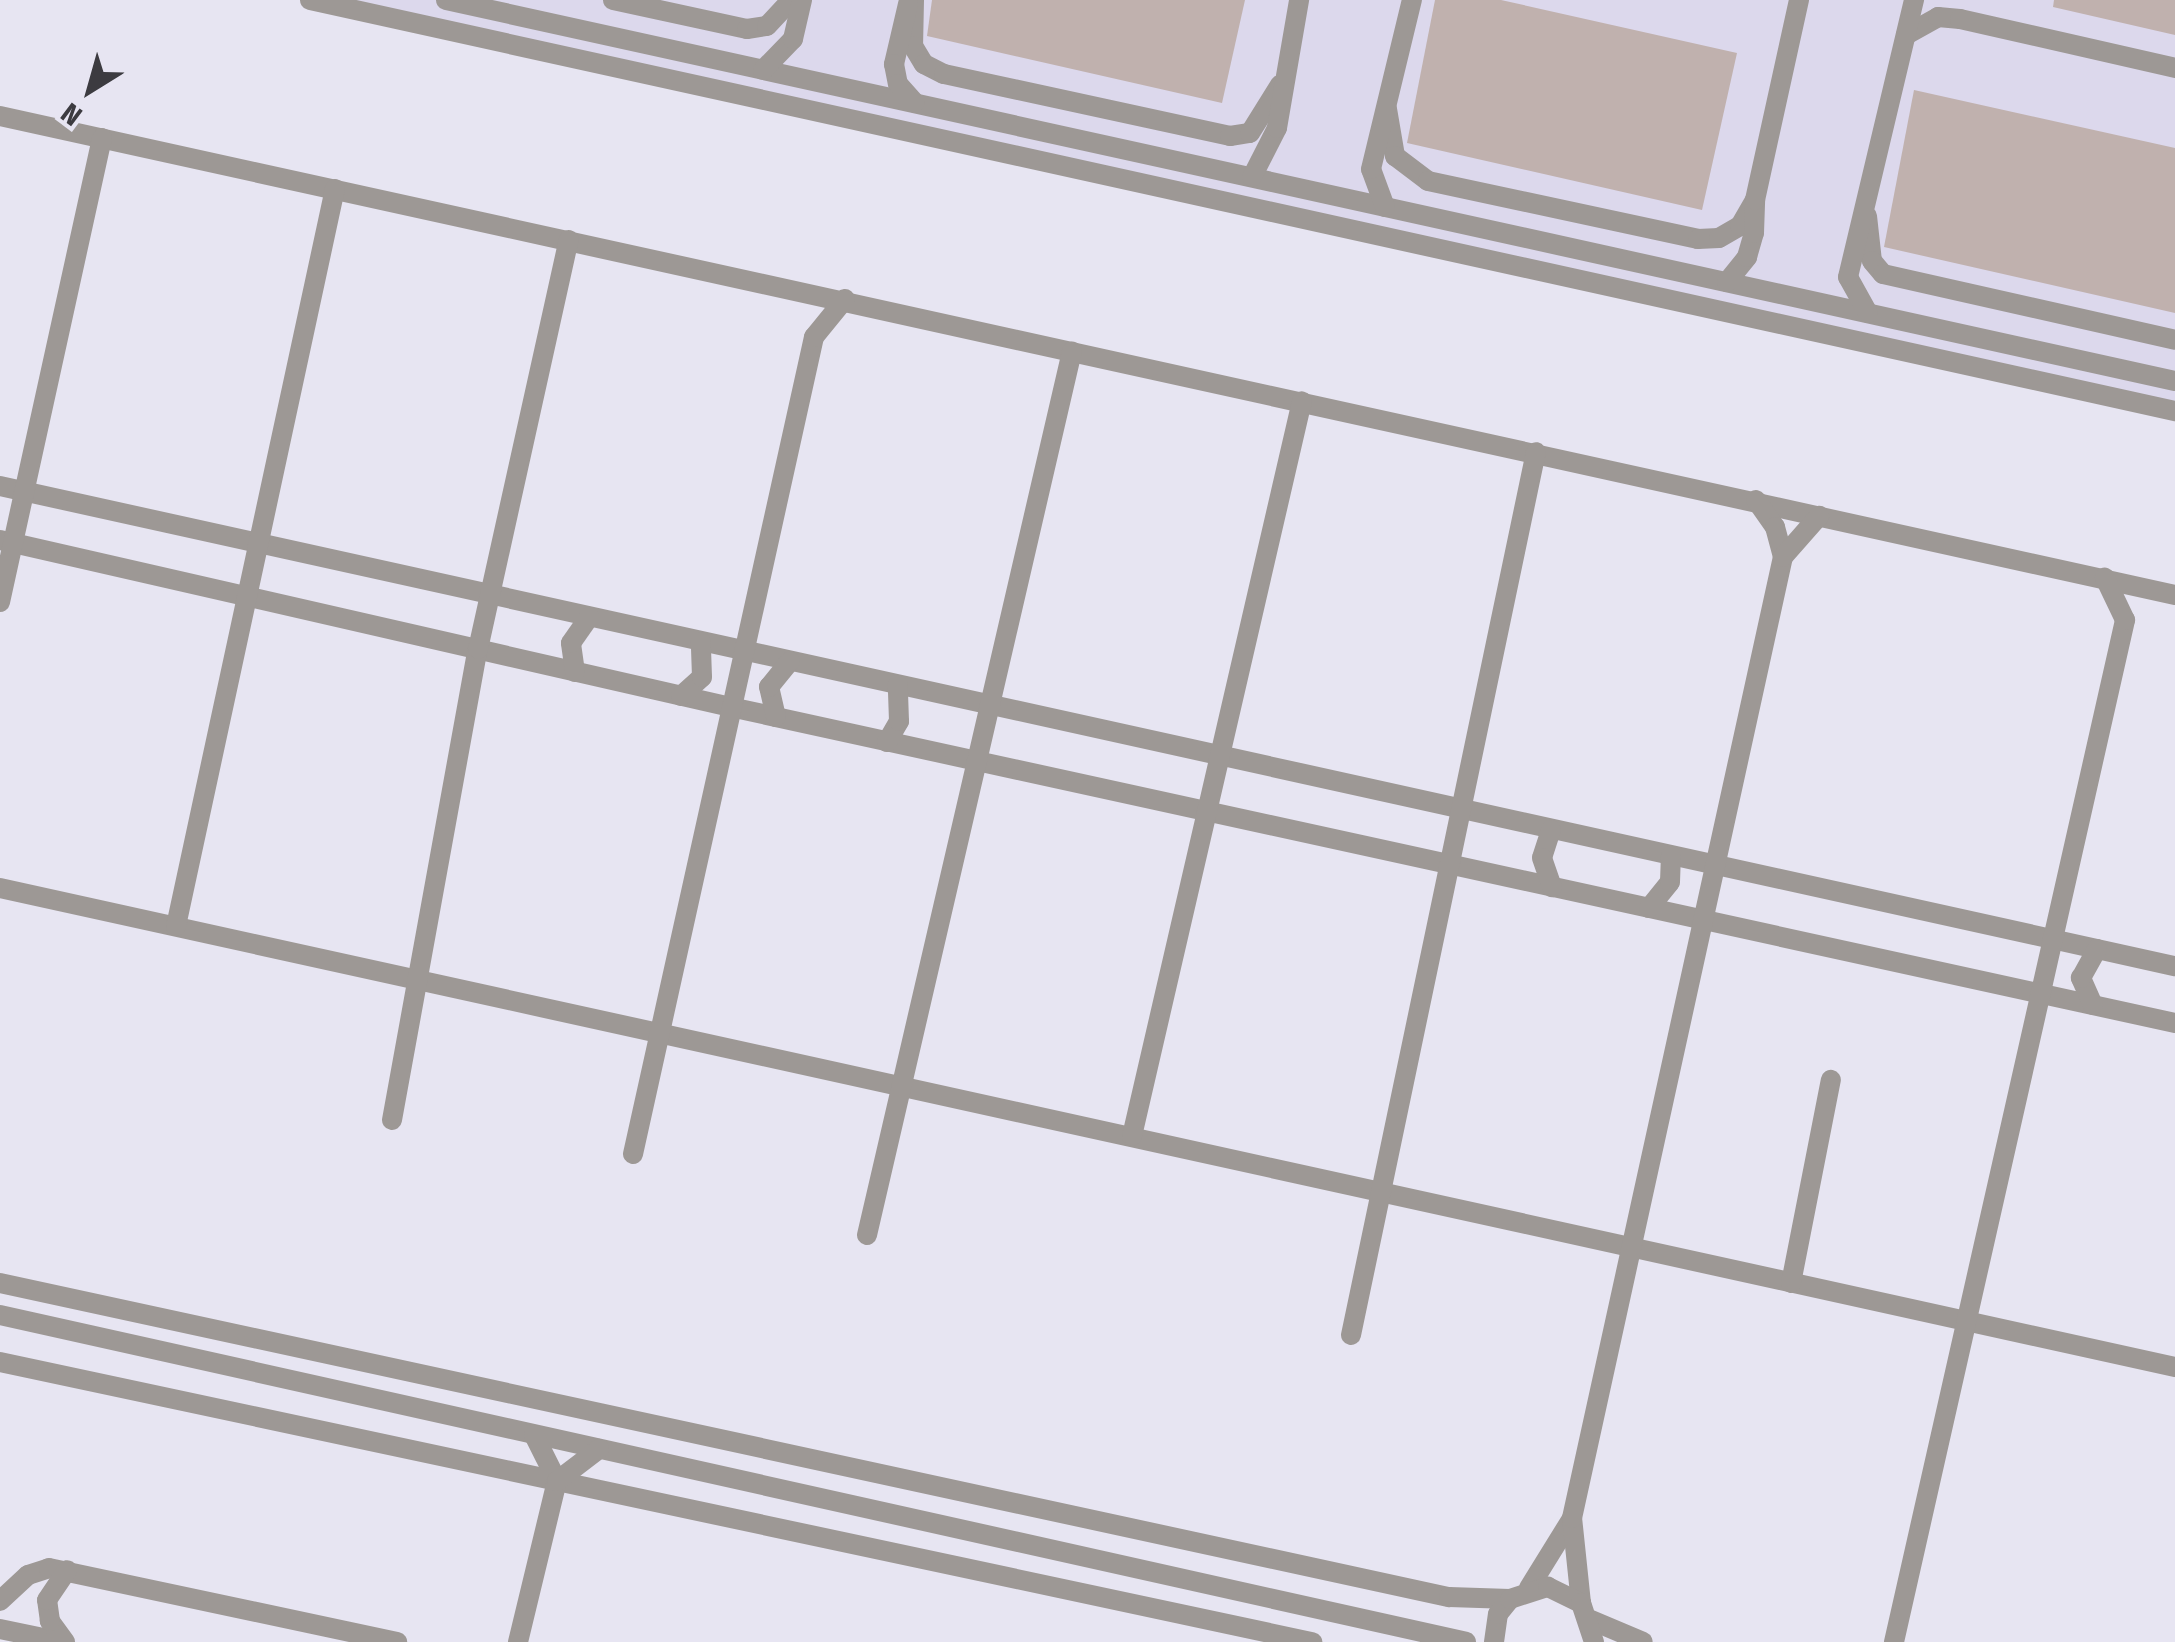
<!DOCTYPE html>
<style>
body{margin:0}
#map{position:relative;width:2175px;height:1642px;overflow:hidden;background:#e7e5f2;font-family:"Fira Sans Condensed",sans-serif}
div>[style]{position:absolute}
[style*='--x']{left:calc(var(--x)*1px);top:calc(var(--y)*1px);width:calc(var(--w)*1px);rotate:calc(var(--a)*1deg)}
.built>*{inset:0;background:#dcd8ec}
.building>*{inset:0;background:#c0b1ae}
.minor>*{height:20px;margin:-10px;padding:0 10px;transform-origin:10px;border-radius:10px;background:#9d9895}
span{translate:-50% -50%;white-space:nowrap;text-align:center;line-height:1.15;-webkit-text-stroke:10px #e7e5f2;paint-order:stroke}
.north{position:absolute;left:40px;top:40px;width:100px;height:100px;-webkit-text-stroke:8px #e7e5f2;paint-order:stroke;rotate:217deg;font-size:28px;font-weight:700;line-height:40px;text-align:center;color:#3c3b40}
.north::after{content:'';display:block;margin:auto;width:35px;height:45px;background:#3c3b40;clip-path:polygon(50% 0,100% 100%,50% 72%,0 100%)}
</style>
<div id="map">
<div class="built">
<i style="clip-path:polygon(338px 0,2175px 0,2175px 404px)"></i>
</div>
<div class="building">
<i style="clip-path:polygon(932px 0,1245px 0,1222px 103px,927px 36px)"></i>
<i style="clip-path:polygon(1435px 0,1501px 0,1737px 53px,1702px 210px,1407px 143px)"></i>
<i style="clip-path:polygon(2054px 0,2175px 0,2175px 35px,2053px 7px)"></i>
<i style="clip-path:polygon(1914px 90px,2175px 148px,2175px 313px,1884px 247px)"></i>
</div>
<div class="minor">
<i style="--x:310;--y:0;--w:1910;--a:12.43"></i>
<i style="--x:446;--y:0;--w:1770;--a:12.43"></i>
<i style="--x:613;--y:0;--w:137;--a:12.2"></i>
<i style="--x:747;--y:29;--w:20;--a:-9"></i>
<i style="--x:767;--y:26;--w:35;--a:-47"></i>
<i style="--x:914;--y:0;--w:46;--a:91.2"></i>
<i style="--x:913;--y:46;--w:21;--a:59"></i>
<i style="--x:924;--y:64;--w:22;--a:27"></i>
<i style="--x:944;--y:74;--w:293;--a:12.2"></i>
<i style="--x:1230;--y:136;--w:20;--a:-9"></i>
<i style="--x:1250;--y:133;--w:57;--a:-58"></i>
<i style="--x:908;--y:4;--w:62;--a:103.1"></i>
<i style="--x:894;--y:64;--w:20;--a:79"></i>
<i style="--x:898;--y:84;--w:25;--a:48"></i>
<i style="--x:1906;--y:35;--w:37;--a:-29"></i>
<i style="--x:1938;--y:17;--w:22;--a:5"></i>
<i style="--x:1960;--y:19;--w:221;--a:12.8"></i>
<i style="--x:763;--y:70;--w:43;--a:-45.9"></i>
<i style="--x:793;--y:39;--w:40;--a:-77"></i>
<i style="--x:1387;--y:109;--w:48;--a:80.3"></i>
<i style="--x:1395;--y:156;--w:41;--a:37.1"></i>
<i style="--x:1428;--y:181;--w:276;--a:12.1"></i>
<i style="--x:1698;--y:239;--w:21;--a:-3"></i>
<i style="--x:1719;--y:238;--w:24;--a:-30"></i>
<i style="--x:1740;--y:226;--w:30;--a:-60"></i>
<i style="--x:0;--y:116;--w:2227;--a:12.42"></i>
<i style="--x:1252;--y:177;--w:55;--a:-63"></i>
<i style="--x:1277;--y:128;--w:130;--a:-80.2"></i>
<i style="--x:1385;--y:207;--w:40;--a:-110.2"></i>
<i style="--x:1371;--y:169;--w:174;--a:-76.4"></i>
<i style="--x:1867;--y:216;--w:45;--a:83.7"></i>
<i style="--x:1872;--y:261;--w:17;--a:50"></i>
<i style="--x:1883;--y:274;--w:299;--a:12.7"></i>
<i style="--x:1727;--y:282;--w:32;--a:-51"></i>
<i style="--x:1747;--y:257;--w:25;--a:-74"></i>
<i style="--x:1754;--y:233;--w:33;--a:-88"></i>
<i style="--x:1755;--y:200;--w:205;--a:-77.6"></i>
<i style="--x:1868;--y:313;--w:41;--a:-119.1"></i>
<i style="--x:1848;--y:277;--w:285;--a:-76.6"></i>
<i style="--x:0;--y:486;--w:2227;--a:12.45"></i>
<i style="--x:1756;--y:500;--w:33;--a:55"></i>
<i style="--x:1775;--y:527;--w:31;--a:75"></i>
<i style="--x:0;--y:540;--w:754;--a:12.88"></i>
<i style="--x:735;--y:708;--w:1474;--a:12.34"></i>
<i style="--x:0;--y:602;--w:475;--a:-77.6"></i>
<i style="--x:575;--y:672;--w:29;--a:-98"></i>
<i style="--x:571;--y:643;--w:32;--a:-55"></i>
<i style="--x:681;--y:696;--w:28;--a:-42"></i>
<i style="--x:702;--y:677;--w:35;--a:-92"></i>
<i style="--x:776;--y:717;--w:31;--a:-103"></i>
<i style="--x:769;--y:687;--w:33;--a:-51"></i>
<i style="--x:887;--y:742;--w:24;--a:-60"></i>
<i style="--x:899;--y:721;--w:36;--a:-92"></i>
<i style="--x:1551;--y:830;--w:29;--a:108"></i>
<i style="--x:1542;--y:858;--w:31;--a:71"></i>
<i style="--x:0;--y:888;--w:2227;--a:12.42"></i>
<i style="--x:1649;--y:908;--w:33;--a:-51"></i>
<i style="--x:1670;--y:882;--w:26;--a:-88"></i>
<i style="--x:176;--y:926;--w:754;--a:-77.83"></i>
<i style="--x:2093;--y:1005;--w:30;--a:-114"></i>
<i style="--x:2081;--y:978;--w:33;--a:-61"></i>
<i style="--x:392;--y:1120;--w:479;--a:-79.7"></i>
<i style="--x:478;--y:649;--w:419;--a:-77.5"></i>
<i style="--x:1132;--y:1136;--w:754;--a:-76.98"></i>
<i style="--x:633;--y:1154;--w:837;--a:-77.51"></i>
<i style="--x:814;--y:337;--w:49;--a:-50.8"></i>
<i style="--x:867;--y:1235;--w:907;--a:-76.94"></i>
<i style="--x:0;--y:1283;--w:1483;--a:12.23"></i>
<i style="--x:1449;--y:1597;--w:61;--a:1.9"></i>
<i style="--x:1791;--y:1283;--w:207;--a:-78.9"></i>
<i style="--x:0;--y:1315;--w:1502;--a:12.57"></i>
<i style="--x:1351;--y:1335;--w:902;--a:-78.17"></i>
<i style="--x:0;--y:1362;--w:1342;--a:12.05"></i>
<i style="--x:534;--y:1435;--w:51;--a:63.4"></i>
<i style="--x:1529;--y:1588;--w:80;--a:-58.3"></i>
<i style="--x:0;--y:1601;--w:38;--a:-43"></i>
<i style="--x:28;--y:1575;--w:22;--a:-18"></i>
<i style="--x:49;--y:1568;--w:356;--a:12"></i>
<i style="--x:1581;--y:1603;--w:85;--a:-96"></i>
<i style="--x:1572;--y:1518;--w:984;--a:-77.62"></i>
<i style="--x:1783;--y:557;--w:55;--a:-48.7"></i>
<i style="--x:1591;--y:1620;--w:56;--a:22.9"></i>
<i style="--x:0;--y:1629;--w:64;--a:11.7"></i>
<i style="--x:65;--y:1642;--w:26;--a:-126"></i>
<i style="--x:50;--y:1621;--w:21;--a:-98"></i>
<i style="--x:47;--y:1600;--w:36;--a:-56"></i>
<i style="--x:518;--y:1642;--w:166;--a:-76.4"></i>
<i style="--x:557;--y:1481;--w:53;--a:-37.3"></i>
<i style="--x:1494;--y:1642;--w:28;--a:-82"></i>
<i style="--x:1498;--y:1614;--w:19;--a:-51"></i>
<i style="--x:1510;--y:1599;--w:40;--a:-18"></i>
<i style="--x:1548;--y:1587;--w:37;--a:26"></i>
<i style="--x:1581;--y:1603;--w:41;--a:71.6"></i>
<i style="--x:1894;--y:1642;--w:1048;--a:-77.26"></i>
<i style="--x:2125;--y:620;--w:47;--a:-115.5"></i>
</div>
<div class="north">N</div>
</div>
